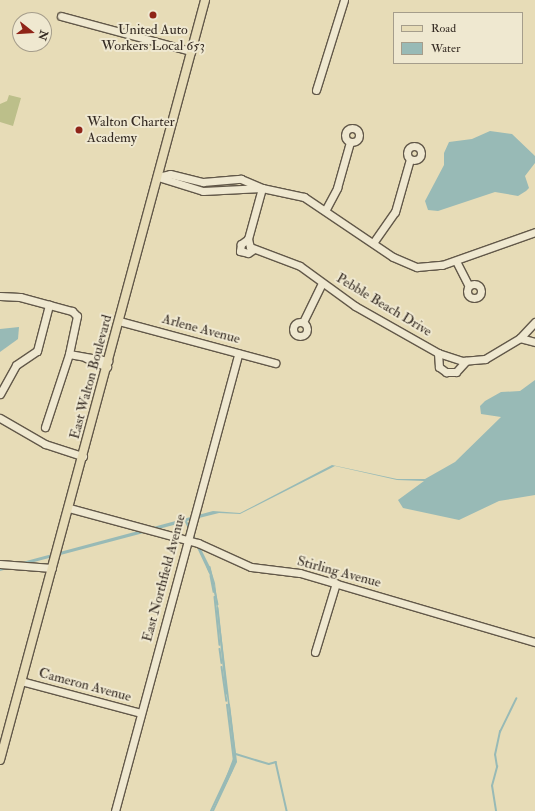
<!DOCTYPE html>
<style>
body{margin:0}
#map{position:relative;width:535px;height:811px;overflow:hidden;background:#e7dcb7;font-family:"IM FELL Double Pica",serif}
div>[style]{position:absolute}
[style*='--x']{left:calc(var(--x)*1px);top:calc(var(--y)*1px);width:calc(var(--w)*1px);rotate:calc(var(--a)*1deg)}
.green>*{inset:0;background:#bcbf8a}
.water>*{inset:0;background:#98bab6}
.stream>*{height:1.5px;margin:-0.75px;padding:0 0.75px;transform-origin:0.75px;border-radius:0.75px;background:#98bab6}
.roads{filter:drop-shadow(1px 0 #625849) drop-shadow(-1px 0 #625849) drop-shadow(0 1px #625849) drop-shadow(0 -1px #625849)}
.minor>*{height:7px;margin:-3.5px;padding:0 3.5px;transform-origin:3.5px;border-radius:3.5px;background:#efe8d0}
.minor>.ring{margin:-3.5px;padding:0;box-sizing:content-box;background:none;border:7px solid #efe8d0;border-radius:50%}
.major>*{height:8px;margin:-4px;padding:0 4px;transform-origin:4px;border-radius:4px;background:#e7dcb7}
.dots>*{width:11px;height:11px;translate:-50% -50%;box-sizing:border-box;border:2px solid #efe8d0;border-radius:50%}
span{translate:-50% -50%;white-space:nowrap;text-align:center;line-height:1.15;-webkit-text-stroke:4px #efe8d0;paint-order:stroke}
.poi-label{font-size:14px;color:#362c24}
.left{translate:0 -50%;text-align:left}
.street-label{font-size:14px;color:#362c24}
.legend{position:absolute;left:393px;top:12px;width:130px;height:52px;box-sizing:border-box;background:#efe8d0;border:1px solid #a59d8b;margin:0;padding:5px 7px;list-style:none;font-size:12px;color:#362c24}
.legend li{display:flex;align-items:center;gap:8px;height:20px}
.legend b{width:20px;border:1px solid #a59d8b}
.north{position:absolute;left:12px;top:12px;width:40px;height:40px;box-sizing:border-box;background:#efe8d0;border:1px solid #a59d8b;border-radius:50%;rotate:107deg;font-size:11px;font-weight:700;line-height:16px;text-align:center;color:#362c24}
.north::after{content:'';display:block;margin:auto;width:14px;height:18px;background:#8f2418;clip-path:polygon(50% 0,100% 100%,50% 72%,0 100%)}
</style>
<div id="map">
<div class="green">
<i style="clip-path:polygon(9px 95px,21px 98px,13px 126px,0 122px,0 104px,7px 101px)"></i>
</div>
<div class="water">
<i style="clip-path:polygon(490px 131px,512px 134px,535px 156px,535px 163px,525px 176px,529px 188px,526px 191px,518px 196px,495px 192px,438px 211px,428px 210px,425px 201px,444px 165px,444px 153px,449px 142px,472px 139px)"></i>
<i style="clip-path:polygon(19px 327px,18px 339px,0 352px,0 329px)"></i>
<i style="clip-path:polygon(535px 380px,535px 495px,499px 501px,459px 520px,403px 508px,398px 500px,424px 481px,397px 480px,335px 466px,240px 514px,219px 513px,187px 521px,210px 567px,215px 583px,236px 756px,233px 770px,213px 811px,234px 756px,214px 584px,185px 522px,0 571px,0 568px,213px 511px,240px 513px,332px 465px,397px 479px,425px 479px,455px 462px,501px 417px,481px 414px,480px 406px,485px 401px,501px 392px,520px 391px)"></i>
</div>
<div class="stream">
<i style="--x:208;--y:567;--w:5;--a:68"></i>
<i style="--x:210;--y:567;--w:38;--a:78"></i>
<i style="--x:211;--y:576;--w:16;--a:79"></i>
<i style="--x:215;--y:597;--w:48;--a:84.1"></i>
<i style="--x:218;--y:608;--w:86;--a:84"></i>
<i style="--x:220;--y:649;--w:14;--a:82"></i>
<i style="--x:222;--y:667;--w:34;--a:82"></i>
<i style="--x:236;--y:754;--w:34;--a:17"></i>
<i style="--x:269;--y:764;--w:7;--a:-16"></i>
<i style="--x:276;--y:762;--w:50;--a:77.3"></i>
<i style="--x:211;--y:811;--w:54;--a:-64.9"></i>
<i style="--x:234;--y:762;--w:57;--a:-97"></i>
<i style="--x:213;--y:811;--w:54;--a:-64.9"></i>
<i style="--x:236;--y:762;--w:57;--a:-97"></i>
<i style="--x:496;--y:811;--w:25;--a:-99"></i>
<i style="--x:492;--y:786;--w:20;--a:-75"></i>
<i style="--x:497;--y:767;--w:12;--a:-99"></i>
<i style="--x:495;--y:755;--w:24;--a:-78"></i>
<i style="--x:500;--y:732;--w:37;--a:-64"></i>
</div>
<div class="roads">
<div class="minor">
<i style="--x:61;--y:16;--w:135;--a:15.1"></i>
<i style="--x:316;--y:90;--w:94;--a:-72.7"></i>
<i class="ring" style="left:345px;top:128px;width:7px;height:7px"></i>
<i class="ring" style="left:407px;top:146px;width:7px;height:7px"></i>
<i style="--x:158;--y:177;--w:12;--a:-14"></i>
<i style="--x:170;--y:174;--w:34;--a:14"></i>
<i style="--x:203;--y:182;--w:38;--a:-5"></i>
<i style="--x:241;--y:179;--w:23;--a:23"></i>
<i style="--x:262;--y:188;--w:43;--a:12.1"></i>
<i style="--x:304;--y:197;--w:107;--a:34"></i>
<i style="--x:393;--y:257;--w:26;--a:23"></i>
<i style="--x:417;--y:267;--w:25;--a:-5"></i>
<i style="--x:442;--y:265;--w:99;--a:-19.5"></i>
<i style="--x:158;--y:177;--w:47;--a:17.3"></i>
<i style="--x:203;--y:191;--w:59;--a:-2.9"></i>
<i style="--x:262;--y:188;--w:53;--a:105.4"></i>
<i style="--x:248;--y:239;--w:8;--a:76"></i>
<i style="--x:250;--y:247;--w:53;--a:20.8"></i>
<i style="--x:300;--y:266;--w:68;--a:36"></i>
<i style="--x:355;--y:306;--w:95;--a:29.5"></i>
<i style="--x:438;--y:353;--w:25;--a:18"></i>
<i style="--x:462;--y:361;--w:23;--a:-5"></i>
<i style="--x:485;--y:359;--w:41;--a:-31"></i>
<i style="--x:520;--y:338;--w:22;--a:-47"></i>
<i style="--x:326;--y:209;--w:24;--a:-62"></i>
<i style="--x:337;--y:188;--w:48;--a:-74.2"></i>
<i style="--x:248;--y:239;--w:9;--a:144"></i>
<i style="--x:241;--y:244;--w:7;--a:98"></i>
<i style="--x:240;--y:251;--w:8;--a:14"></i>
<i style="--x:248;--y:253;--w:7;--a:-34"></i>
<i style="--x:373;--y:243;--w:38;--a:-55"></i>
<i style="--x:395;--y:212;--w:55;--a:-74.2"></i>
<i style="--x:456;--y:261;--w:28;--a:63"></i>
<i class="ring" style="left:467px;top:284px;width:7px;height:7px"></i>
<i style="--x:0;--y:296;--w:20;--a:3"></i>
<i style="--x:20;--y:297;--w:54;--a:15.1"></i>
<i style="--x:72;--y:311;--w:7;--a:45"></i>
<i style="--x:77;--y:316;--w:39;--a:102"></i>
<i style="--x:69;--y:354;--w:77;--a:108.2"></i>
<i style="--x:119;--y:321;--w:162;--a:15.1"></i>
<i class="ring" style="left:293px;top:322px;width:7px;height:7px"></i>
<i style="--x:303;--y:322;--w:43;--a:-64"></i>
<i style="--x:520;--y:338;--w:16;--a:15"></i>
<i style="--x:438;--y:353;--w:14;--a:86"></i>
<i style="--x:439;--y:367;--w:9;--a:36"></i>
<i style="--x:446;--y:372;--w:10;--a:0"></i>
<i style="--x:456;--y:372;--w:15;--a:-48"></i>
<i style="--x:69;--y:354;--w:40;--a:10"></i>
<i style="--x:86;--y:358;--w:23;--a:23"></i>
<i style="--x:0;--y:394;--w:33;--a:-61"></i>
<i style="--x:16;--y:365;--w:25;--a:-34"></i>
<i style="--x:37;--y:351;--w:48;--a:-75.4"></i>
<i style="--x:0;--y:418;--w:52;--a:30"></i>
<i style="--x:45;--y:444;--w:40;--a:18"></i>
<i style="--x:69;--y:508;--w:134;--a:15.2"></i>
<i style="--x:198;--y:543;--w:58;--a:24.4"></i>
<i style="--x:251;--y:567;--w:49;--a:7"></i>
<i style="--x:300;--y:573;--w:245;--a:16.4"></i>
<i style="--x:0;--y:564;--w:52;--a:4.4"></i>
<i style="--x:315;--y:652;--w:72;--a:-73.1"></i>
<i style="--x:21;--y:681;--w:124;--a:14.9"></i>
<i style="--x:115;--y:811;--w:474;--a:-74.9"></i>
</div>
<div class="major">
<i style="--x:0;--y:760;--w:787;--a:-74.9"></i>
</div>
</div>
<div class="dots">
<i style="left:153px;top:15px;background:#8f2418"></i>
<i style="left:79px;top:130px;background:#8f2418"></i>
</div>
<div class="poi-label">
<span style="left:153px;top:38px">United Auto<br>Workers Local 653</span>
<span class="left" style="left:87px;top:130px">Walton Charter<br>Academy</span>
</div>
<div class="street-label">
<span style="left:384px;top:305px;rotate:31deg">Pebble Beach Drive</span>
<span style="left:201px;top:329px;rotate:15deg">Arlene Avenue</span>
<span style="left:91px;top:377px;rotate:-75deg">East Walton Boulevard</span>
<span style="left:339px;top:572px;rotate:15deg">Stirling Avenue</span>
<span style="left:164px;top:578px;rotate:-75deg">East Northfield Avenue</span>
<span style="left:85px;top:685px;rotate:15deg">Cameron Avenue</span>
</div>
<ul class="legend">
<li><b style="height:5px;background:#e7dcb7"></b>Road</li>
<li><b style="height:11px;background:#98bab6"></b>Water</li>
</ul>
<div class="north">N</div>
</div>
